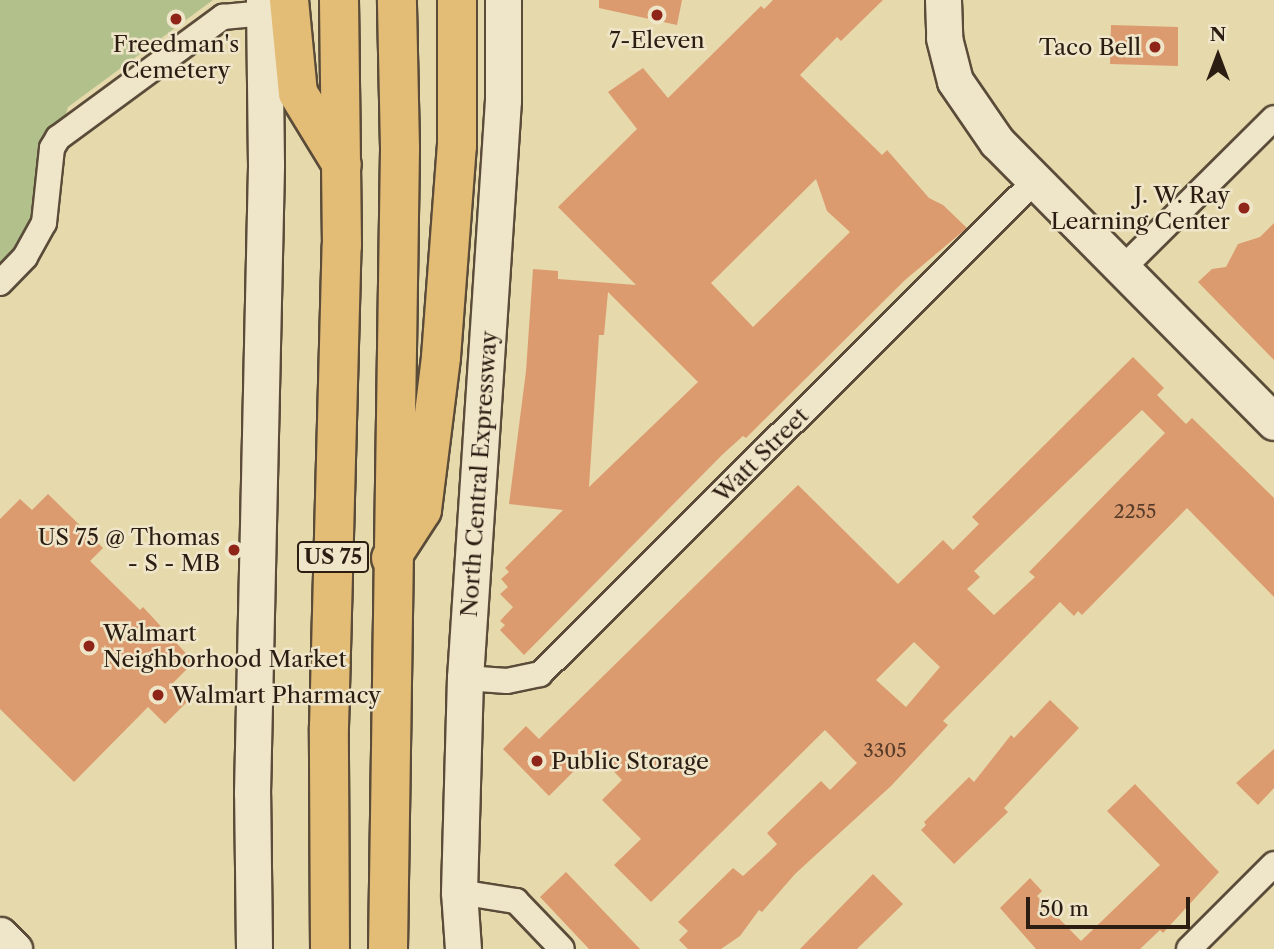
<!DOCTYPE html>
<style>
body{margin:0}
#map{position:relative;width:1274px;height:949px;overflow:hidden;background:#e6d9ac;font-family:"Libre Caslon Text",serif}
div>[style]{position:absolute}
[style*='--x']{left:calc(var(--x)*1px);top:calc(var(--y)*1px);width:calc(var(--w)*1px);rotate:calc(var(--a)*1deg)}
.green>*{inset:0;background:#b2c08c}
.building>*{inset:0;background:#dc9b6f}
.roads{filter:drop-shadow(2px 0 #5a4c39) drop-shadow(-2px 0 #5a4c39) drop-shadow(0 2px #5a4c39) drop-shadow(0 -2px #5a4c39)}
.street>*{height:24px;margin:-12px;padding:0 12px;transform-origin:12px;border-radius:12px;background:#efe6c9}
.secondary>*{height:35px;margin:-17.5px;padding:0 17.5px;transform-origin:17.5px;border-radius:17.5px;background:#efe6c9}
.highway>*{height:38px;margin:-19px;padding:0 19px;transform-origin:19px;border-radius:19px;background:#e3bc76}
.dots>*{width:19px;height:19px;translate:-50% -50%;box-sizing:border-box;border:4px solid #efe6c9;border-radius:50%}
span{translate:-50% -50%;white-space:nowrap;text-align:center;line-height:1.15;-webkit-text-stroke:5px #efe6c9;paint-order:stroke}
.number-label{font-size:19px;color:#583c2a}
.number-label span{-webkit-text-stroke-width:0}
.shield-label span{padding:2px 5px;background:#efe6c9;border:2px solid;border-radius:5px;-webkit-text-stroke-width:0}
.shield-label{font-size:21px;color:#2c1d13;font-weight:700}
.poi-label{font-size:23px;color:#2c1d13}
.right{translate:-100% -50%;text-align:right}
.left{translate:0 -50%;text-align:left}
.street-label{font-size:23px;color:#2c1d13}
.north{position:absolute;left:1183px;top:21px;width:70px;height:70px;-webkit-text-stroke:5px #efe6c9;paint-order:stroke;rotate:0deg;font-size:19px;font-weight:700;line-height:28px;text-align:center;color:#2c1d13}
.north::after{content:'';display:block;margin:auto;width:24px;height:32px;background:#2c1d13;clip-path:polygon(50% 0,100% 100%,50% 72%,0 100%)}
.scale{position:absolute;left:1026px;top:897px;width:164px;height:32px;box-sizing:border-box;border:4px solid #2c1d13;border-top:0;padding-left:9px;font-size:21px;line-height:24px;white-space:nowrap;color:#2c1d13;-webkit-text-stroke:5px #efe6c9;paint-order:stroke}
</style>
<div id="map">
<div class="green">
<i style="clip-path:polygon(0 0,213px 0,68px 107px,31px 232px,0 271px)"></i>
</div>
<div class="building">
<i style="clip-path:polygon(599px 0,682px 0,677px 25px,599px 8px)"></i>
<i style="clip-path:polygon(evenodd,773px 0,883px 0,841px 41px,837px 37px,800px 75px,882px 155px,887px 150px,929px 198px,943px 205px,967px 228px,905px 280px,746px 438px,743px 436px,723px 454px,524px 655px,500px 630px,505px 625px,500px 621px,513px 607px,500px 594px,508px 587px,501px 579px,509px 572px,505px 568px,563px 510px,509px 504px,526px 371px,533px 269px,558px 271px,558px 279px,636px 285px,558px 207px,637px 129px,608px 92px,643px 68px,668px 98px,761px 6px,764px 9px,773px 0,816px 179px,827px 211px,850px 232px,753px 327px,711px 283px,816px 179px,773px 0,608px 292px,698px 382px,589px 487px,599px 335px,604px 335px,608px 292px)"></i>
<i style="clip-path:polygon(1111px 25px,1178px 27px,1178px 66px,1110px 64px)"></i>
<i style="clip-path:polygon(1274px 223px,1274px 360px,1198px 282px,1212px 269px,1226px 267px,1238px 244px,1260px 237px)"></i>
<i style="clip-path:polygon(evenodd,1133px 357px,1164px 388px,1157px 395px,1186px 424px,1192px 418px,1274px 498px,1274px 597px,1187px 508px,1082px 615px,1078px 611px,1074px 616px,1060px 602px,943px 721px,948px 725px,891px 786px,795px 874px,762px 912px,759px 910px,740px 936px,721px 949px,688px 949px,679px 940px,688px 931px,678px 922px,733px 868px,743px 876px,768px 853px,777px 844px,767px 833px,821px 781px,830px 790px,857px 763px,825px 730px,651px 902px,614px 865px,641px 839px,602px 800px,622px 780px,594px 751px,549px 796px,503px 749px,526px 726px,539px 739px,798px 485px,898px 584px,943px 540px,953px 550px,979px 524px,972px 517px,1133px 357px,1142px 410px,1165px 433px,1029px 572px,1035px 577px,994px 615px,967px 589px,980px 577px,974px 571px,1142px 410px,1133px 357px,914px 642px,940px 667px,906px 707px,876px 680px,914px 642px)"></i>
<i style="clip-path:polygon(48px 494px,103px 548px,90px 561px,140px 610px,143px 607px,194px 662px,172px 684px,188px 701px,165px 724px,148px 707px,74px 782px,0 709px,0 519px,20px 499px,32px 510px)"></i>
<i style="clip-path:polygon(1050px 700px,1079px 728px,1004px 808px,1008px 812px,954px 864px,921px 830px,926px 825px,924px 822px,969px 777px,974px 782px,1011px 735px,1014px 738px)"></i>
<i style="clip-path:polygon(1274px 749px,1274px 788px,1258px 805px,1236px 783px)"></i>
<i style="clip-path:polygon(1135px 784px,1219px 872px,1163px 933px,1160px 930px,1140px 949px,1036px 949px,1000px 908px,1030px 878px,1042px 891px,1037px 896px,1081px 941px,1160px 865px,1107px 811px)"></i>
<i style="clip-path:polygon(566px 872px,640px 949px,589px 949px,540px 897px)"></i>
<i style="clip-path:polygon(873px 874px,903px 904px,857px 949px,800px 949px)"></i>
</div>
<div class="roads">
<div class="street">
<i style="--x:1122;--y:269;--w:214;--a:-44.8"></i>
<i style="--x:0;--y:283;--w:36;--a:-46"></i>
<i style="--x:25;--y:257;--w:39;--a:-61"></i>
<i style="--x:44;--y:223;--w:75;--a:-83.9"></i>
<i style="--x:52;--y:148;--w:12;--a:-59"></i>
<i style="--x:58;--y:138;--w:205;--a:-36.3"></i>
<i style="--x:223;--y:17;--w:42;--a:-5.4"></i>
<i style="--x:465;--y:678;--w:42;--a:4.1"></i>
<i style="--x:507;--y:681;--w:34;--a:-12"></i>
<i style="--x:540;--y:674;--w:697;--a:-44.88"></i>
<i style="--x:459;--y:892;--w:58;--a:9"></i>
<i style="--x:516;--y:901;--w:66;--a:46.2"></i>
<i style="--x:1189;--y:949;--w:120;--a:-45"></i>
</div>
<div class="secondary">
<i style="--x:943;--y:0;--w:38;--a:88"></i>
<i style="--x:944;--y:38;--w:44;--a:75.7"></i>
<i style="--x:955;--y:81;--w:74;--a:55.5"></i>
<i style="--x:997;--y:142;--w:394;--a:45.3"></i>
<i style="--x:0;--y:935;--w:20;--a:45"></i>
<i style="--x:254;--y:949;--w:156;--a:-90.7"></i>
<i style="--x:252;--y:793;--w:628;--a:-88.72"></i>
<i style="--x:266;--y:165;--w:165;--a:-90.7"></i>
<i style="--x:463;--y:949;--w:57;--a:-94"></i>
<i style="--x:459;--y:892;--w:214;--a:-88.4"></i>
<i style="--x:465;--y:678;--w:579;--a:-86.24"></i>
<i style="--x:503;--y:100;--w:100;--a:-90"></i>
</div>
<div class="highway">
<i style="--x:289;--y:0;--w:93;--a:84.5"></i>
<i style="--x:298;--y:93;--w:84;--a:58.6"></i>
<i style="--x:391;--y:558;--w:57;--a:-57.1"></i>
<i style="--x:422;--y:510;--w:154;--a:-82.9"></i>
<i style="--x:441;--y:357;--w:212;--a:-85.7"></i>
<i style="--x:457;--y:146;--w:146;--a:-90"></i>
<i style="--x:330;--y:949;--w:222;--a:-90.3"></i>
<i style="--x:329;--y:727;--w:481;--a:-88.5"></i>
<i style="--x:342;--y:246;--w:246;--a:-90.7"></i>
<i style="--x:388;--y:949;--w:801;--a:-89.14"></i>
<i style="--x:400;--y:148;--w:148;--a:-91.2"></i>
</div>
</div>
<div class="dots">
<i style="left:657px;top:15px;background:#8f2418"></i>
<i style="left:176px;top:19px;background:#8f2418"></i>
<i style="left:1155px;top:47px;background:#8f2418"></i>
<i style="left:1244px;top:208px;background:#8f2418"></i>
<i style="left:234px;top:550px;background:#8f2418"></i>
<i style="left:89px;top:646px;background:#8f2418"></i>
<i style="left:158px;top:695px;background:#8f2418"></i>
<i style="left:537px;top:761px;background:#8f2418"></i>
</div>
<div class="number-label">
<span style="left:1135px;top:512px">2255</span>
<span style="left:885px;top:751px">3305</span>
</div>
<div class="shield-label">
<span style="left:333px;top:557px">US 75</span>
</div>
<div class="poi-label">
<span style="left:657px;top:40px">7-Eleven</span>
<span style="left:176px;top:57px">Freedman's<br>Cemetery</span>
<span class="right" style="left:1141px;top:47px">Taco Bell</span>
<span class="right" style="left:1230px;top:208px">J. W. Ray<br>Learning Center</span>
<span class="right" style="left:220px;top:550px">US 75 @ Thomas<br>- S - MB</span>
<span class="left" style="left:103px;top:646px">Walmart<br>Neighborhood Market</span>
<span class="left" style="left:172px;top:695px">Walmart Pharmacy</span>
<span class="left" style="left:551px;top:761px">Public Storage</span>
</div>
<div class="street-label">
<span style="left:761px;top:455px;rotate:-45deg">Watt Street</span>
<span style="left:479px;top:474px;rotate:-86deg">North Central Expressway</span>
</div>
<div class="north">N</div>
<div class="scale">50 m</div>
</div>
